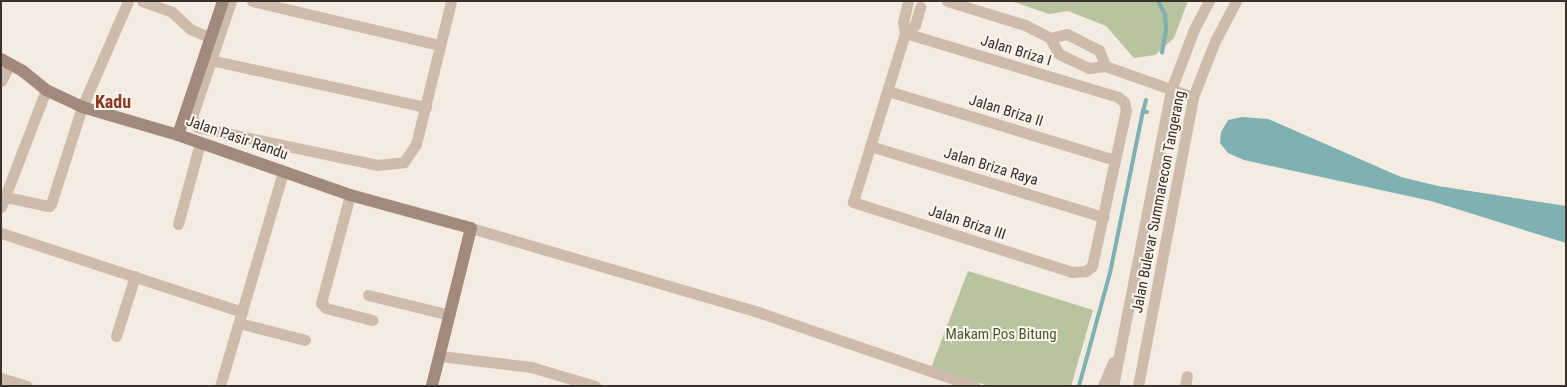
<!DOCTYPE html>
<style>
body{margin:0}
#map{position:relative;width:1567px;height:387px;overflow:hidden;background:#f4ebe1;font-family:"Roboto Condensed",sans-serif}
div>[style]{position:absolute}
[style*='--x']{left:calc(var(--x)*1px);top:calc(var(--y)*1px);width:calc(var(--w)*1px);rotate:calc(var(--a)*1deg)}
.green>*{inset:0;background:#b8c4a0}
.water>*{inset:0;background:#7fb0b2}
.stream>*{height:4px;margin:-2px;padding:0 2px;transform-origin:2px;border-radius:2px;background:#7fb0b2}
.street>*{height:11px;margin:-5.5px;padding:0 5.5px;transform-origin:5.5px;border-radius:5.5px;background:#cdbbac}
.secondary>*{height:12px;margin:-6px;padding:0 6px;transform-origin:6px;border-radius:6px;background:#a18a7d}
span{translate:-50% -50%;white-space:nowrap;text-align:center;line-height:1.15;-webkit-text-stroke:4px #fbf5ee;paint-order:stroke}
.street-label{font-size:15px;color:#3b302b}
.park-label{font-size:15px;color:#4a5a2e}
.quarter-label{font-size:18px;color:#8c3b22;font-weight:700}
.frame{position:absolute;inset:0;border:2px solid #3b302b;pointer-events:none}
</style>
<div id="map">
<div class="green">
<i style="clip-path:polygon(1011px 1px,1188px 1px,1174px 38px,1155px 55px,1134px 58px,1106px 26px,1068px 11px,1049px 14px)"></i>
<i style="clip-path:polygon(968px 271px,1093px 310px,1071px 386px,989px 386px,931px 368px)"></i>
</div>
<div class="water">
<i style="clip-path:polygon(1242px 117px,1268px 119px,1401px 177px,1438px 186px,1566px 206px,1566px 243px,1431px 201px,1244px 160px,1228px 153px,1220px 143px,1221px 132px,1228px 120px)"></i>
</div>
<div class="stream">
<i style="--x:1158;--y:1;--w:16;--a:63"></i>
<i style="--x:1165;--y:15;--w:15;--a:86"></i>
<i style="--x:1166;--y:30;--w:23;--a:100"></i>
<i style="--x:1146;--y:100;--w:11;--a:105"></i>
<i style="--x:1143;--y:111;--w:4;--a:14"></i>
<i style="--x:1079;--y:386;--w:117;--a:-74.7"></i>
<i style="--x:1110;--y:273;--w:165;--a:-78.5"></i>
</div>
<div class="street">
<i style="--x:142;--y:1;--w:32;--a:20"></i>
<i style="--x:172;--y:12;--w:25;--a:43"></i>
<i style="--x:190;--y:29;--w:21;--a:23"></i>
<i style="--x:231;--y:1;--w:122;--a:108.6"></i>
<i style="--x:192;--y:117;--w:11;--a:63"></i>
<i style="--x:197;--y:127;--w:184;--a:11.9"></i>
<i style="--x:377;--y:165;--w:27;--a:-6"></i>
<i style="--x:404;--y:162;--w:22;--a:-56"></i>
<i style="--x:416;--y:144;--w:147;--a:-76.2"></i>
<i style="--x:252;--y:1;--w:193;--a:13.2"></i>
<i style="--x:947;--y:1;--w:82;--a:17.1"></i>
<i style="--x:1025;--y:25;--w:28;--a:27"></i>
<i style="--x:1050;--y:38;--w:18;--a:61"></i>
<i style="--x:1059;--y:54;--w:33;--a:25"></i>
<i style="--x:1089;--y:68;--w:16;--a:-7"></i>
<i style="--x:1105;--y:66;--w:93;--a:19.4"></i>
<i style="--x:905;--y:33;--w:222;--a:16.7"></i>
<i style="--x:1118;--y:97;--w:8;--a:40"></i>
<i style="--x:1124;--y:102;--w:8;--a:76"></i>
<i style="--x:1126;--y:110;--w:160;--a:102.3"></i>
<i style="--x:1092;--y:266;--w:8;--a:140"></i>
<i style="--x:1086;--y:271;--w:14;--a:176"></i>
<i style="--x:1072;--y:272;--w:230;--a:-162.3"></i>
<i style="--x:853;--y:202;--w:177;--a:-72.9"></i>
<i style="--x:905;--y:33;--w:11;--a:-100"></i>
<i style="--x:903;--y:22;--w:21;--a:-76"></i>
<i style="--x:905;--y:33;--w:13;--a:-39"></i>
<i style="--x:915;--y:25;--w:19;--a:-74"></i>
<i style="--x:1050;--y:38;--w:17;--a:-13"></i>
<i style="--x:1067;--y:34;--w:36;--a:27"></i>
<i style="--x:1099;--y:50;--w:17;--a:69"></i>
<i style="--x:210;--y:60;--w:221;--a:12.3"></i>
<i style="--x:1;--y:81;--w:19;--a:-62"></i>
<i style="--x:888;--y:91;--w:237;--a:16.9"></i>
<i style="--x:870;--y:146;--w:244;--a:16.9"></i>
<i style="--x:350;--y:195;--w:112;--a:105"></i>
<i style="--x:321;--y:303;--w:7;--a:45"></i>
<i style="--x:326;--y:308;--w:48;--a:14.6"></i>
<i style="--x:1;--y:196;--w:49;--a:11.8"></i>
<i style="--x:49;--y:206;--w:3;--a:-45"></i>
<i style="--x:51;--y:204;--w:102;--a:-72.3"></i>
<i style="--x:82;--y:107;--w:116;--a:-66.5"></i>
<i style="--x:1;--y:207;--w:125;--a:-69"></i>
<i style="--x:178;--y:224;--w:84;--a:-74.8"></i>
<i style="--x:471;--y:228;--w:293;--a:16.3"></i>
<i style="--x:752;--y:310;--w:235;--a:18.9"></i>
<i style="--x:1;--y:233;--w:254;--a:18.1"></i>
<i style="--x:368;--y:295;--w:84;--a:13.7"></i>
<i style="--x:239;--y:323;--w:68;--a:14.4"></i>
<i style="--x:116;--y:336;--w:63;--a:-72.4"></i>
<i style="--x:440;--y:356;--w:92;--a:6.9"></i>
<i style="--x:531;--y:367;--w:67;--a:16.5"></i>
<i style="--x:1;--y:378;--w:27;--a:17"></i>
<i style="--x:220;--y:386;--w:223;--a:-73.6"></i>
<i style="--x:1103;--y:386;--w:26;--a:-67"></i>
<i style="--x:1113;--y:386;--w:302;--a:-78.9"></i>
<i style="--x:1171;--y:90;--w:65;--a:-69.3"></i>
<i style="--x:1194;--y:29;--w:32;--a:-62"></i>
<i style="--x:1138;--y:386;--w:294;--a:-79.2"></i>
<i style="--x:1193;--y:97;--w:60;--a:-68.6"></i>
<i style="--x:1215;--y:41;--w:45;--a:-62.3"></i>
<i style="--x:1185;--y:386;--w:10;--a:-79"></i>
</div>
<div class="secondary">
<i style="--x:1;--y:59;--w:26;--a:29"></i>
<i style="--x:24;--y:72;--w:28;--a:39"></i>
<i style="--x:46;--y:90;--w:40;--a:25"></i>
<i style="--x:82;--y:107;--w:100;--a:16.3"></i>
<i style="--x:178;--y:135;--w:182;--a:19.2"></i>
<i style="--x:350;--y:195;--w:125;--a:15.3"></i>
<i style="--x:471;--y:228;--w:163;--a:103.9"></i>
<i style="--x:178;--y:135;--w:141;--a:-71.4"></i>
</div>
<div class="street-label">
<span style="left:1016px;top:51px;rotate:17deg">Jalan Briza I</span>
<span style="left:1006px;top:111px;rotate:17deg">Jalan Briza II</span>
<span style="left:237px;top:138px;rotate:19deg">Jalan Pasir Randu</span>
<span style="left:991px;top:167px;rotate:17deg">Jalan Briza Raya</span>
<span style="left:1159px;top:202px;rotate:-79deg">Jalan Bulevar Summarecon Tangerang</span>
<span style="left:967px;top:223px;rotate:18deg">Jalan Briza III</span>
</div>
<div class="park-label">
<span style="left:1001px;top:335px">Makam Pos Bitung</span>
</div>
<div class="quarter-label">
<span style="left:113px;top:102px">Kadu</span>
</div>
<div class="frame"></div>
</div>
